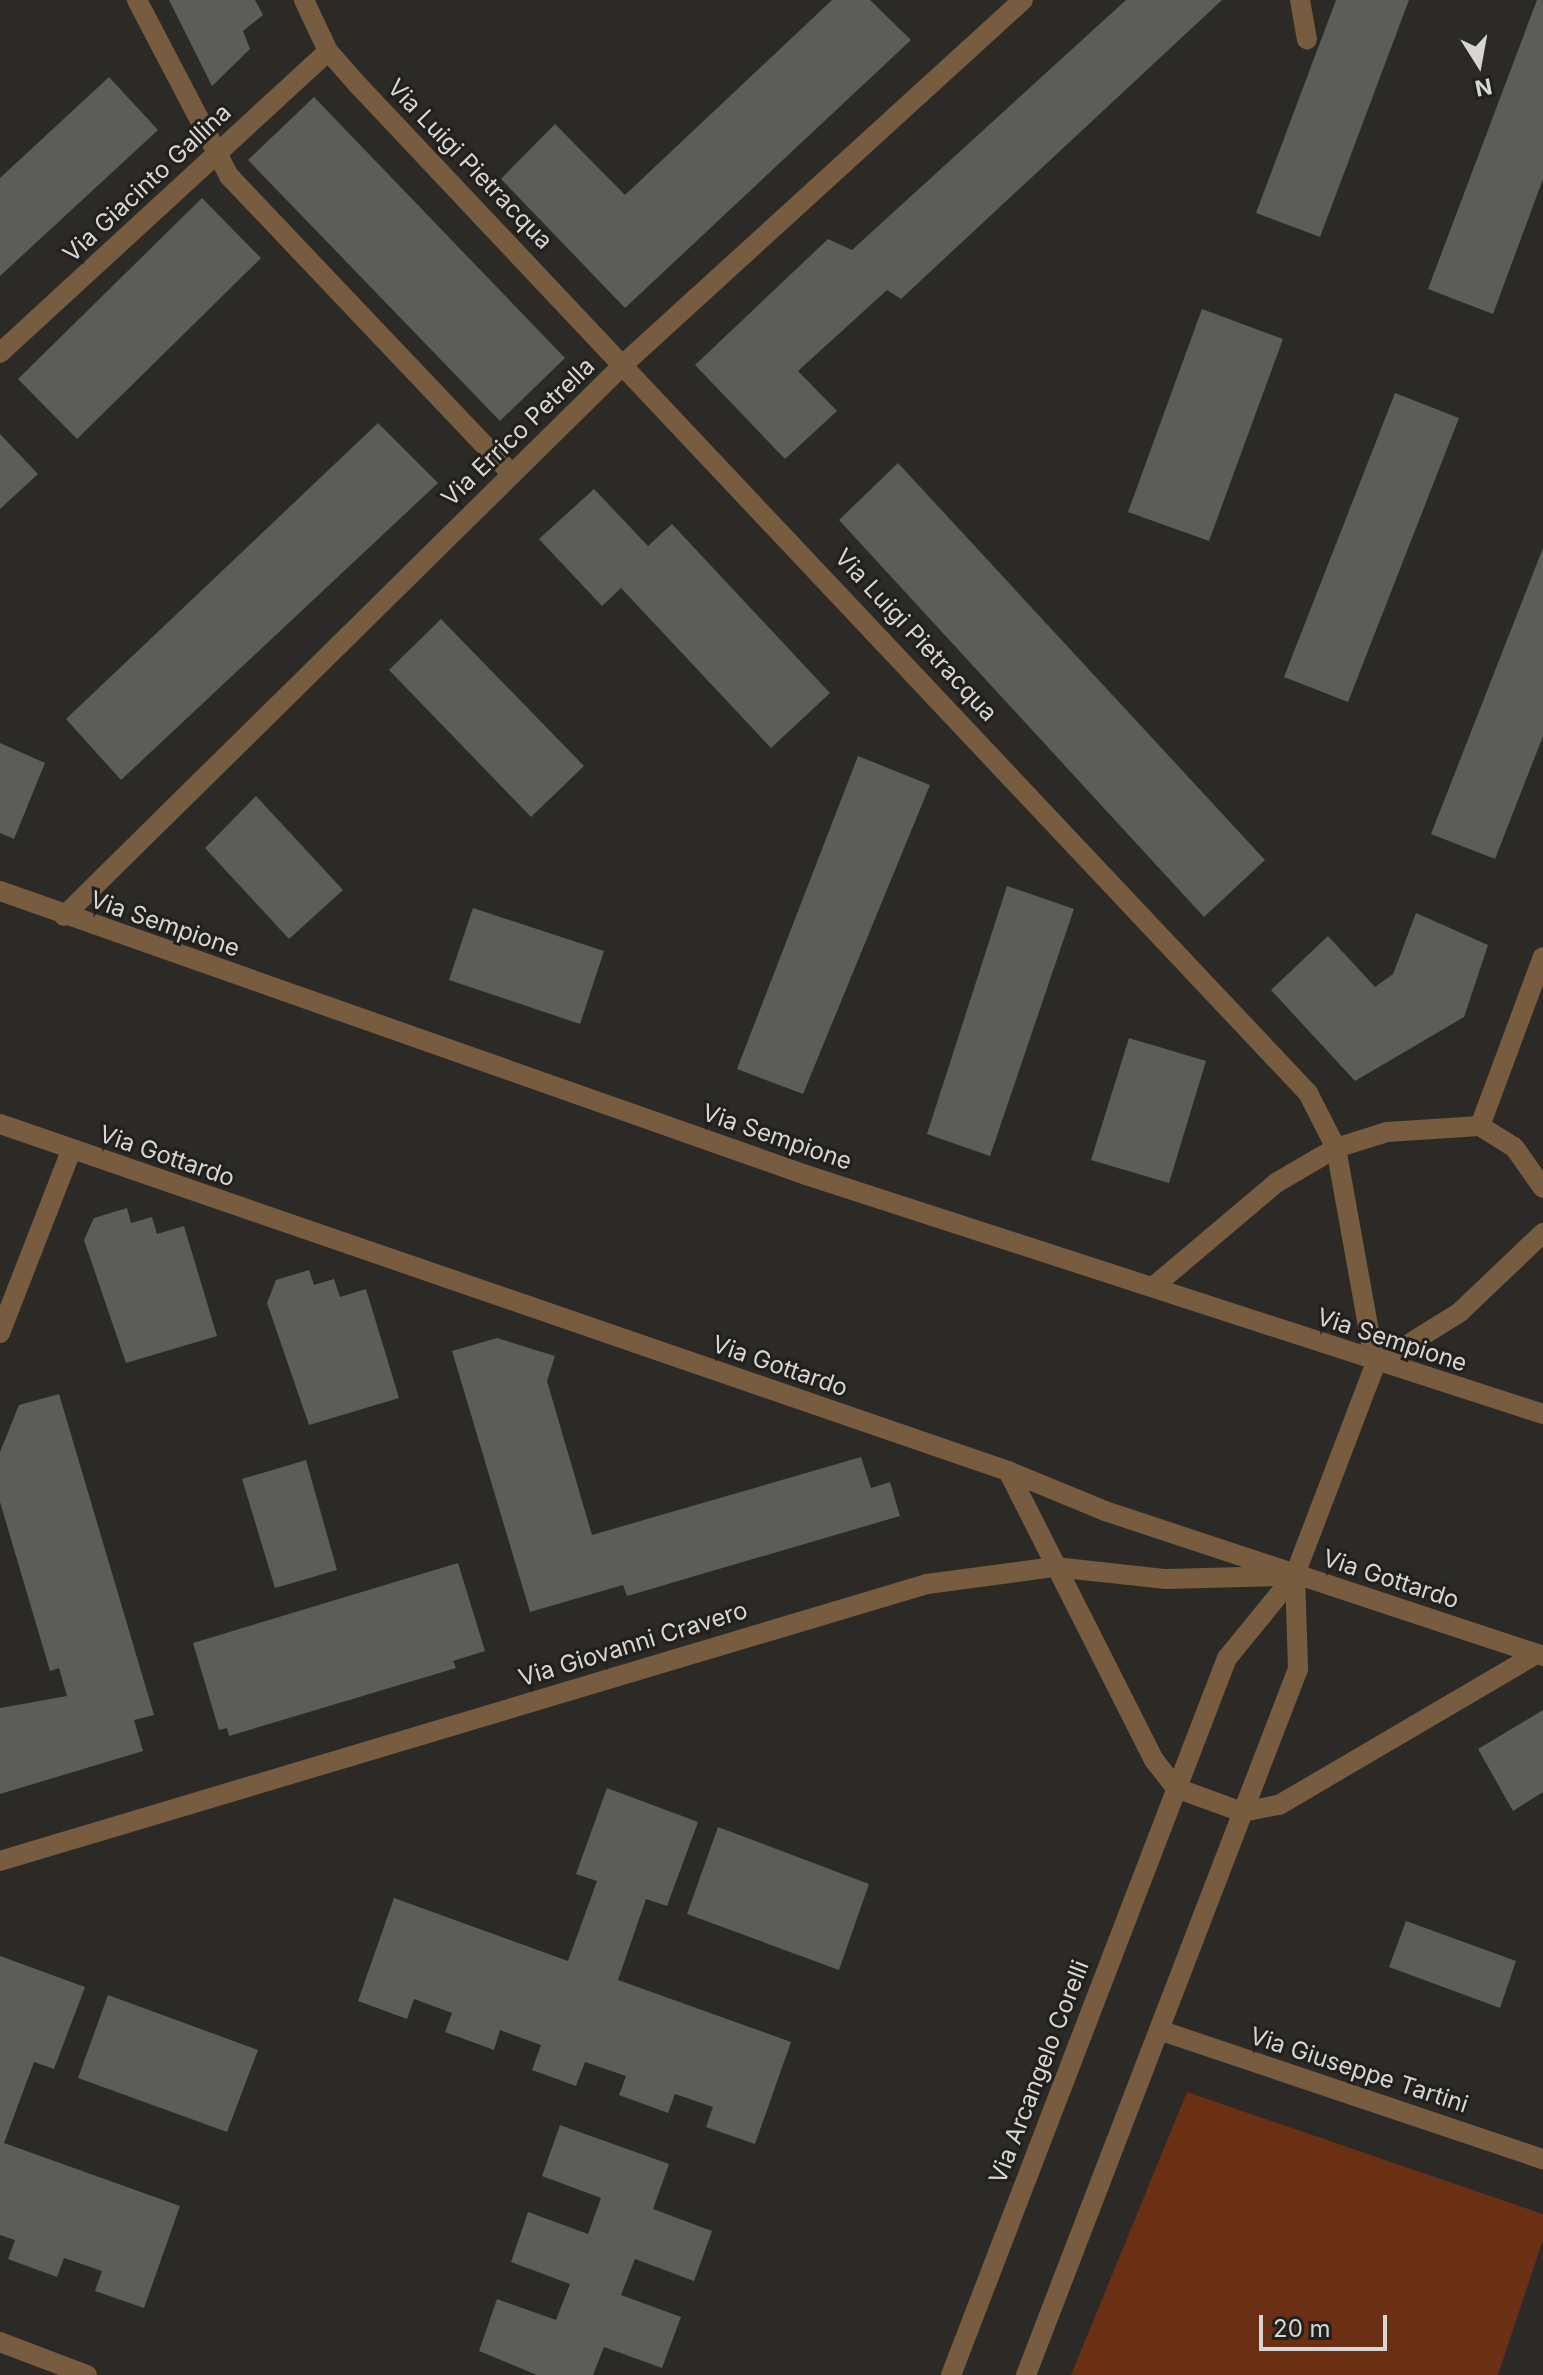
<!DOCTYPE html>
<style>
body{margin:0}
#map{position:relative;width:1543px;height:2375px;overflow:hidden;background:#2b2a26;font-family:Inter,sans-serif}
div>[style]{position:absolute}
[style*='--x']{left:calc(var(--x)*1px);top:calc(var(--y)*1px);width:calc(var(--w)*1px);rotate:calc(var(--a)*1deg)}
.green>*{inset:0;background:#6b2f13}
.building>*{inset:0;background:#5c5c58}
.minor>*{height:20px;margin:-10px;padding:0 10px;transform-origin:10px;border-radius:10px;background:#785c3f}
span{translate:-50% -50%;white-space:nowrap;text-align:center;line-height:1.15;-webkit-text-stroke:6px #22201d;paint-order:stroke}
.street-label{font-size:24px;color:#d7d6d4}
.north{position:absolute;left:1439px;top:24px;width:80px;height:80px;-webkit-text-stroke:6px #22201d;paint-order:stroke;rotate:169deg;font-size:22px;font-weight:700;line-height:32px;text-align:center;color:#d7d6d4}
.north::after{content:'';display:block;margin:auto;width:28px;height:36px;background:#d7d6d4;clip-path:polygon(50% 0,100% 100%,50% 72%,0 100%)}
.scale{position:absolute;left:1259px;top:2315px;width:128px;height:36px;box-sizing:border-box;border:4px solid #d7d6d4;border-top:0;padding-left:10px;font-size:24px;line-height:28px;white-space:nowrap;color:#d7d6d4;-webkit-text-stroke:6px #22201d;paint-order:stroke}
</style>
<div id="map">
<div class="green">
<i style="clip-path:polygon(1187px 2092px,1543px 2214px,1543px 2240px,1498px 2375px,1071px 2375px)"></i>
</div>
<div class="building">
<i style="clip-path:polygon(169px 0,255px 0,263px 15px,243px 31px,250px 49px,212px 86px)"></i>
<i style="clip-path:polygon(832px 0,870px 0,911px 40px,625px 308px,501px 179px,555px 124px,625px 195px)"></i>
<i style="clip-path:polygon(1126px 0,1222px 0,901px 299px,887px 290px,798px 371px,837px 411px,785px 459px,695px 365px,828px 239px,852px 250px)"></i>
<i style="clip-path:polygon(1336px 0,1409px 0,1320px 237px,1256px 213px)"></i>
<i style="clip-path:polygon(1537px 0,1543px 0,1543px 179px,1493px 314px,1428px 289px)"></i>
<i style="clip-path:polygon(109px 77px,158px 130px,0 276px,0 178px)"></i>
<i style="clip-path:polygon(314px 97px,565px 358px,500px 421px,248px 160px)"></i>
<i style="clip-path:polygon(202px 198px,261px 258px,77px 439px,18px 379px)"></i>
<i style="clip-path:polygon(1202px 309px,1283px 339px,1209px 541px,1128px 512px)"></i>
<i style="clip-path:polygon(1395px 393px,1459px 418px,1348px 702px,1284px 677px)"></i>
<i style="clip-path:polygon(378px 423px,438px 483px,121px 780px,66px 719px)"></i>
<i style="clip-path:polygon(0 434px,38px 474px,0 509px)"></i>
<i style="clip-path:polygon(898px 463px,1265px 860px,1204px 917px,839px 520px)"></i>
<i style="clip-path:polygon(594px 489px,648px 546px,672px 524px,830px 693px,771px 748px,621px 588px,602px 606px,539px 539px)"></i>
<i style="clip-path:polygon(1543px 548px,1543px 736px,1495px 859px,1431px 834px)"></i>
<i style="clip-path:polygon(441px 619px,584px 766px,531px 817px,389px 670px)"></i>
<i style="clip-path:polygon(0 743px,45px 763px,14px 839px,0 833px)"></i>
<i style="clip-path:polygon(858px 756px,930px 785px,803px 1094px,737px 1069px)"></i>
<i style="clip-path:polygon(256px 796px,343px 890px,289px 939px,205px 848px)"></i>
<i style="clip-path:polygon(1007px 886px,1074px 909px,990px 1156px,927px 1134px)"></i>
<i style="clip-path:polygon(473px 908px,604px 951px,580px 1024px,449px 980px)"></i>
<i style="clip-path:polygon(1416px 913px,1488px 945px,1464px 1017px,1355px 1081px,1271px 990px,1328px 936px,1375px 987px,1393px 974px)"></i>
<i style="clip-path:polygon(1129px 1038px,1206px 1061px,1169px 1183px,1091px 1160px)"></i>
<i style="clip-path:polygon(127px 1208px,131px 1223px,152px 1217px,157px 1234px,184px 1226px,217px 1336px,126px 1363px,84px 1240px,94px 1218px)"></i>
<i style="clip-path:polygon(309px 1270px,314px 1285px,334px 1279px,340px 1297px,366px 1289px,399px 1398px,309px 1425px,267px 1303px,276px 1280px)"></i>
<i style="clip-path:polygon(497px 1338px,555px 1356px,547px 1381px,592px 1535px,861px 1457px,871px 1488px,890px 1482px,900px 1516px,627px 1596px,623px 1585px,530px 1612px,452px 1351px)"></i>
<i style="clip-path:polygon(59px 1394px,154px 1715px,134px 1720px,143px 1751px,0 1794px,0 1708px,67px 1696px,59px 1668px,50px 1671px,0 1502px,0 1452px,19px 1405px)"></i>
<i style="clip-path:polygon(306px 1460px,337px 1570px,275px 1588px,242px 1479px)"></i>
<i style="clip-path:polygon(458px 1563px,485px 1651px,453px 1661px,456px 1668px,229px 1736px,227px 1728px,219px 1730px,193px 1643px)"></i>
<i style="clip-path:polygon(1543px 1710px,1543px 1792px,1513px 1811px,1478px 1749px)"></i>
<i style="clip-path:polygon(607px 1788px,698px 1822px,667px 1906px,646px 1899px,618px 1980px,791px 2042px,755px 2144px,706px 2127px,713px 2107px,675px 2094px,668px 2113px,619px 2095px,626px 2076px,585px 2062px,576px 2086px,532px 2070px,541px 2045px,500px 2030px,494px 2050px,445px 2032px,452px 2013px,414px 1999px,407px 2019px,358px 2001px,394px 1898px,568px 1961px,597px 1881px,576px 1874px)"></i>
<i style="clip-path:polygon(718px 1827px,869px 1884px,839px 1970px,687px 1914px)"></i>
<i style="clip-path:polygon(1406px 1921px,1516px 1961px,1500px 2008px,1389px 1967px)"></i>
<i style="clip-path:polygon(0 1956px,85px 1987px,54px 2069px,34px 2062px,4px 2143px,180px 2206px,144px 2308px,95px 2291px,102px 2271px,64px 2258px,57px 2277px,8px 2259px,15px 2240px,0 2235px)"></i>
<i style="clip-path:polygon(108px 1995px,258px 2050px,227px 2132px,78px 2078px)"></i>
<i style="clip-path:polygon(560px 2125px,669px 2164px,653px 2209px,712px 2231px,694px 2281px,635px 2259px,621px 2295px,681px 2317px,662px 2368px,604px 2347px,593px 2375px,537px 2375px,479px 2351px,497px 2299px,556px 2320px,570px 2284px,511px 2262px,528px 2212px,588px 2234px,601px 2198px,542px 2176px)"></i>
</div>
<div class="minor">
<i style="--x:137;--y:0;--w:199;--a:62.4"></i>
<i style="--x:229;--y:176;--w:411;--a:46.5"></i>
<i style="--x:304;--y:0;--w:56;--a:64.8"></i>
<i style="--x:328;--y:51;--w:45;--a:48.6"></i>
<i style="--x:358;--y:85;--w:1385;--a:46.7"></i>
<i style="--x:1308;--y:1093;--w:62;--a:63"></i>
<i style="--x:1336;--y:1148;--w:220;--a:79.8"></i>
<i style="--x:1375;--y:1365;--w:225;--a:110.9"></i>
<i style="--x:1295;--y:1575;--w:107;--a:129.3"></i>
<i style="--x:1227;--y:1658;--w:768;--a:111.05"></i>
<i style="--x:1300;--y:0;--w:40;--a:80"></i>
<i style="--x:0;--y:353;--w:446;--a:-42.6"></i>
<i style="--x:0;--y:891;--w:855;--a:19.41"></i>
<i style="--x:806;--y:1175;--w:775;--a:17.97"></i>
<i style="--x:64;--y:916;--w:789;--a:-44.59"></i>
<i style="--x:626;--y:362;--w:537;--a:-42.36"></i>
<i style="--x:0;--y:1124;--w:1066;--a:19"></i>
<i style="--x:1008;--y:1471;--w:105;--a:22.4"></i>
<i style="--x:1105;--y:1511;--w:461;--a:18.3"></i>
<i style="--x:1480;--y:1126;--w:180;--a:-69.6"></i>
<i style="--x:1153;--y:1287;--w:161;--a:-40.2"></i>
<i style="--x:1276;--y:1183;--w:69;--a:-30.3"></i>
<i style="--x:1336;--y:1148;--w:53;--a:-17.4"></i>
<i style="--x:1387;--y:1132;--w:93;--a:-3.7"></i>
<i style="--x:1480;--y:1126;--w:40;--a:32"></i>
<i style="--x:1514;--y:1147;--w:50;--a:54.7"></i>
<i style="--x:0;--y:1333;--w:195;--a:-68.7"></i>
<i style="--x:1375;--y:1365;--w:100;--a:-31.9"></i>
<i style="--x:1460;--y:1312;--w:115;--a:-43.6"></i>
<i style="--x:1008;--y:1471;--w:324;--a:63.2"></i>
<i style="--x:1154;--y:1760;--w:36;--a:52"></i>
<i style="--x:1176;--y:1788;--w:70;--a:20"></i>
<i style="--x:1242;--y:1812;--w:38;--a:-11"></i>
<i style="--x:1279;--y:1805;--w:298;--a:-30.4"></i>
<i style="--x:0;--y:1861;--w:968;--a:-16.64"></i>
<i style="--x:927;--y:1584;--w:129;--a:-7.6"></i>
<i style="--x:1055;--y:1567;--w:112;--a:6.2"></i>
<i style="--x:1166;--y:1579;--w:113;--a:-1.5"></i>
<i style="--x:1159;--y:2030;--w:405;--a:18.6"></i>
<i style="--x:0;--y:2342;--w:93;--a:20.8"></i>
<i style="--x:1026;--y:2375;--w:757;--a:-68.93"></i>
<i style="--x:1298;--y:1669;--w:94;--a:-91.8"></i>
</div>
<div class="street-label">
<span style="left:470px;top:164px;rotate:46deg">Via Luigi Pietracqua</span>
<span style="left:147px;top:183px;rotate:-43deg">Via Giacinto Gallina</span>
<span style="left:518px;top:432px;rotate:-44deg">Via Errico Petrella</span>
<span style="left:916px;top:635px;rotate:47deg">Via Luigi Pietracqua</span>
<span style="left:165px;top:924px;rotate:19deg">Via Sempione</span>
<span style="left:777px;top:1137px;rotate:19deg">Via Sempione</span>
<span style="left:167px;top:1156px;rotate:19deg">Via Gottardo</span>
<span style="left:1392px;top:1340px;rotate:18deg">Via Sempione</span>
<span style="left:780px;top:1366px;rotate:19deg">Via Gottardo</span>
<span style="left:1391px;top:1579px;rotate:18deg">Via Gottardo</span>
<span style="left:633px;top:1644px;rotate:-17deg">Via Giovanni Cravero</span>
<span style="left:1359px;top:2070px;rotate:18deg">Via Giuseppe Tartini</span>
<span style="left:1039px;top:2072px;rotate:-69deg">Via Arcangelo Corelli</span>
</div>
<div class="north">N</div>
<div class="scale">20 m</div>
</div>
